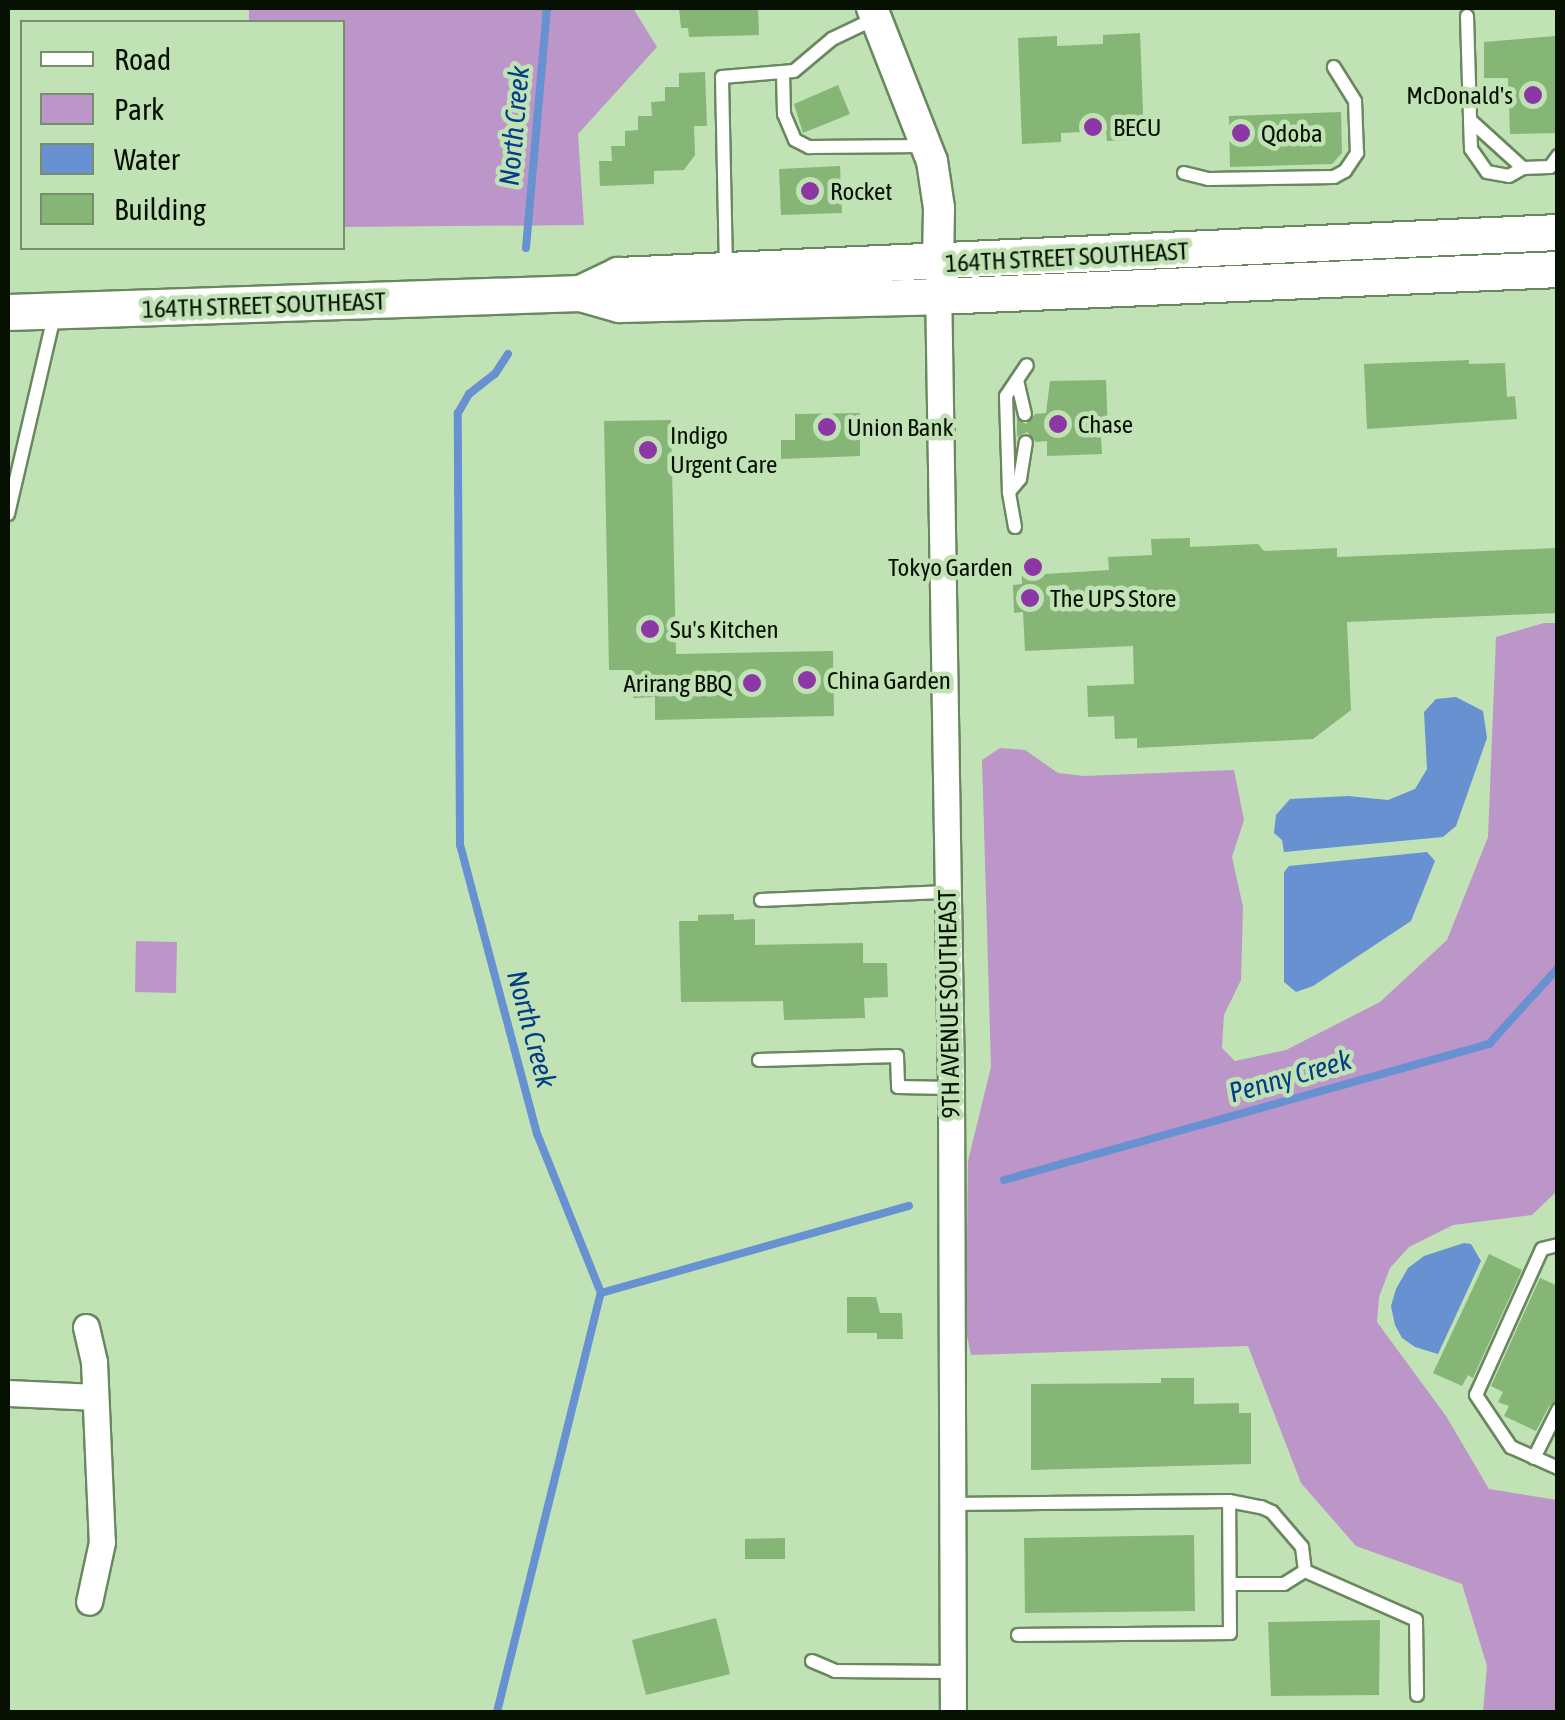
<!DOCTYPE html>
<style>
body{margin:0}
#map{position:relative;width:1565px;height:1720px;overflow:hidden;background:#c0e2b5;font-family:"Asap Condensed",sans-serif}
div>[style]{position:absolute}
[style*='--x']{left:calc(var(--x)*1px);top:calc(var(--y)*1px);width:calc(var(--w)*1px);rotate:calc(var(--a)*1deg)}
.green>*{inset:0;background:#bc96c8}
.water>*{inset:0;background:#6791d0}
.stream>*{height:8px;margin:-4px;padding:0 4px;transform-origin:4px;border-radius:4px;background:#6791d0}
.building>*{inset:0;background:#85b675}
.roads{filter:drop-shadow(2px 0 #6a885f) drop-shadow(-2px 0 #6a885f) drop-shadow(0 2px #6a885f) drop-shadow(0 -2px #6a885f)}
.service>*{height:12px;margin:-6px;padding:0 6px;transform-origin:6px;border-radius:6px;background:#fff}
.minor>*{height:25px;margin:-12.5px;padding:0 12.5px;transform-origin:12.5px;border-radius:12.5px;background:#fff}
.tertiary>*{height:30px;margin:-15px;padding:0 15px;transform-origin:15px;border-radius:15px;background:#fff}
.secondary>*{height:35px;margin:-17.5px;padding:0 17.5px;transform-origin:17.5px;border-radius:17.5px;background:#fff}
.dots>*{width:28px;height:28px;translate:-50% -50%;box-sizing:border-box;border:5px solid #c0e2b5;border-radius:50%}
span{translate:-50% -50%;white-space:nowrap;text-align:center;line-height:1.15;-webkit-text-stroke:9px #c0e2b5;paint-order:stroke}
.poi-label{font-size:25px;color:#061003}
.right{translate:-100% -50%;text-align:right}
.left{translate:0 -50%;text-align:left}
.street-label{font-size:25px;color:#061003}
.water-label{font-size:28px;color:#043d87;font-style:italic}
.frame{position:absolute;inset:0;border:10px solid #061003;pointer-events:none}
.legend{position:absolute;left:20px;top:20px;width:325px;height:230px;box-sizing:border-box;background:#c0e2b5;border:2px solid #768e6e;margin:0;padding:12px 18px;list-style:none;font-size:30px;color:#061003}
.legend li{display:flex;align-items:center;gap:20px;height:50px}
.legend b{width:50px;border:2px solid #768e6e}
</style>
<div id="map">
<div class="green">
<i style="clip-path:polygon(249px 8px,633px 8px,657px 47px,578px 134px,584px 225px,343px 227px,342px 22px,249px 22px)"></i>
<i style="clip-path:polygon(1544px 623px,1558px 623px,1557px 1191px,1532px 1215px,1453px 1225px,1409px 1247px,1390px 1268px,1379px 1297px,1377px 1322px,1446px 1416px,1489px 1489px,1557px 1500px,1557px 1712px,1483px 1712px,1487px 1666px,1462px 1584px,1356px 1546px,1301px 1483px,1248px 1346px,971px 1355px,966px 1331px,968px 1161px,991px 1067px,982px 760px,1000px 748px,1025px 750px,1058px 773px,1084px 776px,1234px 770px,1244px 820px,1232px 857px,1243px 907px,1241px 980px,1224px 1015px,1222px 1048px,1235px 1061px,1286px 1050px,1380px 1002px,1447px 940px,1488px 837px,1496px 637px)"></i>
<i style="clip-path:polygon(136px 941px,177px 942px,176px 993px,135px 992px)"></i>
</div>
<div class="water">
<i style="clip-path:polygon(1456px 697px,1483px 711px,1487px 738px,1456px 826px,1443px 837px,1284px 852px,1282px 840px,1274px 833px,1276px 815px,1290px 799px,1348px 796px,1388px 800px,1415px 789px,1427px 769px,1424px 712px,1436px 699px)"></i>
<i style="clip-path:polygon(1427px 852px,1435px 861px,1411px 921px,1313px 986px,1296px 992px,1284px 982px,1284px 872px,1289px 866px)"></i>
<i style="clip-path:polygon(1464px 1243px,1471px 1244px,1481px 1261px,1438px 1354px,1415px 1347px,1402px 1338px,1395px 1325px,1391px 1306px,1396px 1289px,1408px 1268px,1424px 1256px)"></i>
</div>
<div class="stream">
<i style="--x:526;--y:248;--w:241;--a:-85"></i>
<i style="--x:1004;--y:1180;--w:504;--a:-15.66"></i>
<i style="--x:1489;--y:1044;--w:103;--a:-47.8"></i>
<i style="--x:601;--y:1293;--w:320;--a:-15.8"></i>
<i style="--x:497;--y:1712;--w:432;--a:-76.1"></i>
<i style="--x:601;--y:1293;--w:171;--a:-111.9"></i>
<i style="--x:537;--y:1134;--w:299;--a:-104.9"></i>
<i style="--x:460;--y:845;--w:432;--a:-90.3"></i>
<i style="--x:458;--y:413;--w:22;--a:-60"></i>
<i style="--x:469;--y:394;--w:33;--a:-38"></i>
<i style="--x:495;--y:374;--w:24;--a:-57"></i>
</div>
<div class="building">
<i style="clip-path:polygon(679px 8px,758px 8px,759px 35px,689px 37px,688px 28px,681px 28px)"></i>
<i style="clip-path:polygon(1140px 33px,1144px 139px,1107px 141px,1106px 131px,1061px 133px,1061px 142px,1022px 144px,1018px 38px,1057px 36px,1057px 46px,1103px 44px,1103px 35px)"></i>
<i style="clip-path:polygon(1555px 36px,1558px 133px,1510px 134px,1508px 78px,1484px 78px,1484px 42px)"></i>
<i style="clip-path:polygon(705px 72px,707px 126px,694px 126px,695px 155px,684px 170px,654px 171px,654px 184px,600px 186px,599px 161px,612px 161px,611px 146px,625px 146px,625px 131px,638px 130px,638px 116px,652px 116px,651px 102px,665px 101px,665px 87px,679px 87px,679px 73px)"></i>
<i style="clip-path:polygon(838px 85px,850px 114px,803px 133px,794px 104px)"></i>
<i style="clip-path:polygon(1341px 112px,1342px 153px,1332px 164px,1230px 167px,1229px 116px)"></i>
<i style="clip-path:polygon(840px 166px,842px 213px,781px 215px,779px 169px)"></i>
<i style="clip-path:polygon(1469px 360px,1469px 364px,1505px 363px,1507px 397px,1515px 396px,1517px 419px,1367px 429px,1364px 364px)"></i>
<i style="clip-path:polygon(1106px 380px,1108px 433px,1101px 437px,1102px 454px,1047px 456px,1047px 441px,1036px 442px,1027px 432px,1017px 437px,1017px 419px,1026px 424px,1035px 414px,1046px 413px,1050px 381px)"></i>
<i style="clip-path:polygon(860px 413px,860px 456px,781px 459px,781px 440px,795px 440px,795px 414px)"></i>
<i style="clip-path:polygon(671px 420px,676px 654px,833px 651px,834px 716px,655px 720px,655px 697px,633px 698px,632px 670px,609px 670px,604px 421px)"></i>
<i style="clip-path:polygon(1190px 538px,1190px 547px,1258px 544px,1264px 551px,1337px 548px,1337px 557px,1558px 548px,1558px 613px,1347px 622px,1351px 710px,1313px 739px,1137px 748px,1137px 738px,1115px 739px,1114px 716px,1088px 717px,1087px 686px,1134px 684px,1133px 646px,1025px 651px,1023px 612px,1014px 613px,1013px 585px,1022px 584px,1021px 561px,1044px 559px,1045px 574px,1109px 570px,1108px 557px,1152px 555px,1151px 539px)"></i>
<i style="clip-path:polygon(734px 914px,734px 920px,755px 919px,755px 945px,863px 943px,863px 963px,887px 963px,888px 997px,864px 998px,865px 1018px,784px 1020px,783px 1001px,681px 1002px,679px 921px,698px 921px,698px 915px)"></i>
<i style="clip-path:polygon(1489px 1254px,1522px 1270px,1473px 1378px,1468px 1375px,1462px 1386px,1433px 1373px)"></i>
<i style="clip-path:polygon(1540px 1278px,1558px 1286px,1558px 1400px,1549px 1406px,1536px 1431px,1504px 1416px,1509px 1406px,1498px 1402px,1503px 1392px,1491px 1386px)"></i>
<i style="clip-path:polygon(847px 1297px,876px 1297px,880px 1313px,902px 1313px,903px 1339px,877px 1339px,877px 1333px,847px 1333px)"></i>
<i style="clip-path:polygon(1161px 1378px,1194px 1378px,1194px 1404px,1239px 1403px,1239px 1413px,1251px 1413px,1251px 1464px,1031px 1470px,1031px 1384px,1161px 1383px)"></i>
<i style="clip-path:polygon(1194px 1535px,1195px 1611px,1025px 1613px,1024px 1538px)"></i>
<i style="clip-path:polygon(785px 1538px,785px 1559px,745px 1559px,745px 1539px)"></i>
<i style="clip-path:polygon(716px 1618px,730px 1674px,646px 1695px,632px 1640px)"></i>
<i style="clip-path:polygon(1380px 1620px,1379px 1695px,1271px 1696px,1268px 1622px)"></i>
</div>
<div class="roads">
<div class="service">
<i style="--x:1467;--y:16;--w:104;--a:88.3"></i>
<i style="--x:1470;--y:120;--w:72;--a:42.2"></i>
<i style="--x:1523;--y:168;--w:27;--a:-2"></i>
<i style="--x:1550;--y:167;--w:14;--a:-54"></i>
<i style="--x:783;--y:73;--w:41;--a:88.6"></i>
<i style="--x:784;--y:114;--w:28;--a:67"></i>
<i style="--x:795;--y:140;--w:16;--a:27"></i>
<i style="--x:809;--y:147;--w:114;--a:-0.5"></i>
<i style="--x:1470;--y:120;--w:29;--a:88"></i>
<i style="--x:1471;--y:149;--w:28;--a:55"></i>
<i style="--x:1487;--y:172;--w:22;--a:10"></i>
<i style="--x:1509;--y:176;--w:16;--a:-30"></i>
<i style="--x:1184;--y:173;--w:25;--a:14"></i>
<i style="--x:1208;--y:179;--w:126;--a:-0.9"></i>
<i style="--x:1334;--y:177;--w:13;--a:-29"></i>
<i style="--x:1345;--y:171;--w:22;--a:-56"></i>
<i style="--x:1357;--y:153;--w:52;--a:-92.2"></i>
<i style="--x:1355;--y:101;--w:40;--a:-122"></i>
<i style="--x:726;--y:269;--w:192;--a:-91.2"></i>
<i style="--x:722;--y:77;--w:72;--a:-4.8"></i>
<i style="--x:794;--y:71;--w:50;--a:-40.1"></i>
<i style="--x:832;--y:39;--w:47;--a:-25.5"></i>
<i style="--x:1017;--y:380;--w:35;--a:77"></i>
<i style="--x:1009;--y:492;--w:17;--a:-50"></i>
<i style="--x:1020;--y:479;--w:37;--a:-81"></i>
<i style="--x:8;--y:514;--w:207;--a:-76.9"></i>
<i style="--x:1015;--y:527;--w:36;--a:-100"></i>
<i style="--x:1009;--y:492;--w:96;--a:-91.8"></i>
<i style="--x:1006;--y:396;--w:37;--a:-56"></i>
<i style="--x:761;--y:900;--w:186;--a:-2.5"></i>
<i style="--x:759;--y:1060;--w:138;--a:-1.7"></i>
<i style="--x:897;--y:1056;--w:31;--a:88"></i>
<i style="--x:898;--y:1087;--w:53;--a:1.1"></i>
<i style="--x:1558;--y:1245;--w:16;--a:166"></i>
<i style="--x:1542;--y:1249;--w:160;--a:114.3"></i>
<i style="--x:1476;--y:1395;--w:63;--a:56.1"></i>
<i style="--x:1511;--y:1447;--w:51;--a:24.1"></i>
<i style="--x:1534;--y:1458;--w:54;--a:-63.4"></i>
<i style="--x:951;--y:1504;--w:278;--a:-0.6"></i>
<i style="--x:1229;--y:1501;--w:33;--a:11"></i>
<i style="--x:1261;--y:1507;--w:12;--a:24"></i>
<i style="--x:1272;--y:1512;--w:46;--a:49.4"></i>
<i style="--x:1302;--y:1547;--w:24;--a:83"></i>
<i style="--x:1305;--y:1571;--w:121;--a:23.8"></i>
<i style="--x:1416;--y:1620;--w:75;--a:89.2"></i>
<i style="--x:1230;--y:1584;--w:54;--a:0"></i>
<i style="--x:1284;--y:1584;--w:25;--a:-32"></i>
<i style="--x:1018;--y:1635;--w:212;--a:-0.5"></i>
<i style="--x:1230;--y:1633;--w:132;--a:-90.4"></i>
<i style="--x:812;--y:1661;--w:25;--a:23"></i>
<i style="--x:835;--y:1671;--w:117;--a:0.5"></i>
</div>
<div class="minor">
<i style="--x:938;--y:283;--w:805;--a:89.07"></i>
<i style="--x:951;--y:1088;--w:624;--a:89.82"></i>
<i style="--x:86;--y:1327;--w:36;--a:77"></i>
<i style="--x:94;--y:1362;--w:180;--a:87.5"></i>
<i style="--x:102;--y:1542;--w:61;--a:102.2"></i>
<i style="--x:8;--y:1393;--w:87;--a:2.6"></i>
</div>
<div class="tertiary">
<i style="--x:872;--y:8;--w:164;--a:68.6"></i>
<i style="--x:932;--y:161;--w:48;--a:81.5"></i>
<i style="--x:939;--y:208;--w:55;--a:91"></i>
</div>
<div class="secondary">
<i style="--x:580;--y:293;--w:42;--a:-25.3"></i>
<i style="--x:618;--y:275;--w:941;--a:-2.62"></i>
<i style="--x:8;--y:312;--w:572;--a:-1.9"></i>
<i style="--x:580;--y:293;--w:41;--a:15.8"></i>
<i style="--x:619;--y:304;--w:319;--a:-1.4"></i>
<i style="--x:938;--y:296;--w:621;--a:-2.49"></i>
</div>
</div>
<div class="dots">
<i style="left:1533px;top:95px;background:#8c37a5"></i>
<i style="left:1093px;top:127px;background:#8c37a5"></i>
<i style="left:1241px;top:133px;background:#8c37a5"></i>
<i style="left:810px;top:191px;background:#8c37a5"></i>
<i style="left:1058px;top:424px;background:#8c37a5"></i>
<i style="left:827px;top:427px;background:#8c37a5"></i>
<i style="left:648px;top:450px;background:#8c37a5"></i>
<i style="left:1033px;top:567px;background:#8c37a5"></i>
<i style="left:1030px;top:598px;background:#8c37a5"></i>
<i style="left:650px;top:629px;background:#8c37a5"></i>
<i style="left:807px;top:680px;background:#8c37a5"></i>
<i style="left:752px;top:683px;background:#8c37a5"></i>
</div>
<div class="poi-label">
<span class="right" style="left:1513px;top:95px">McDonald's</span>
<span class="left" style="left:1113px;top:127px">BECU</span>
<span class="left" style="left:1261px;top:133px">Qdoba</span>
<span class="left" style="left:830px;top:191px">Rocket</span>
<span class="left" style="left:1078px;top:424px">Chase</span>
<span class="left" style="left:847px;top:427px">Union Bank</span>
<span class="left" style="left:670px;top:450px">Indigo<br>Urgent Care</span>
<span class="right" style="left:1013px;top:567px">Tokyo Garden</span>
<span class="left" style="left:1050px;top:598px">The UPS Store</span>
<span class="left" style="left:670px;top:629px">Su's Kitchen</span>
<span class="left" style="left:827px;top:680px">China Garden</span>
<span class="right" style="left:732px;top:683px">Arirang BBQ</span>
</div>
<div class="street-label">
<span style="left:1067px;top:257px;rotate:-3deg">164TH STREET SOUTHEAST</span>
<span style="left:264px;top:305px;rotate:-2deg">164TH STREET SOUTHEAST</span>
<span style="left:949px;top:1004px;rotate:-91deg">9TH AVENUE SOUTHEAST</span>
</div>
<div class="water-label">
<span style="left:514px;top:126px;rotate:-85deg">North Creek</span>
<span style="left:532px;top:1029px;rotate:75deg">North Creek</span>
<span style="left:1290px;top:1076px;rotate:-16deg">Penny Creek</span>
</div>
<div class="frame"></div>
<ul class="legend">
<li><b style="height:12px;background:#fff"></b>Road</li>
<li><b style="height:28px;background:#bc96c8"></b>Park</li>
<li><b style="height:28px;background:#6791d0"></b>Water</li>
<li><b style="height:28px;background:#85b675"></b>Building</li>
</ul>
</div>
